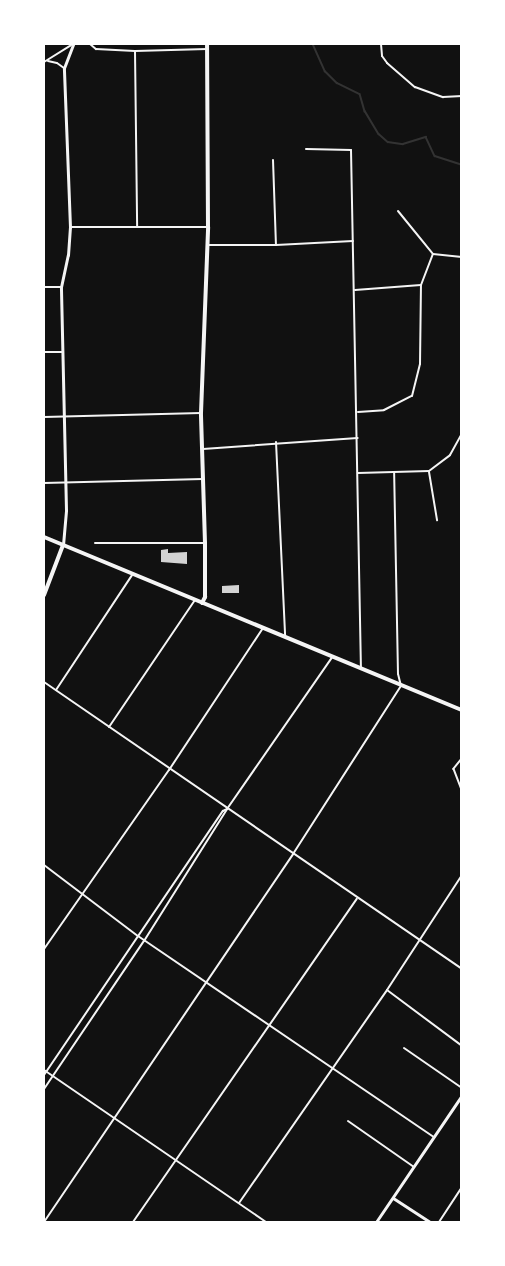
<!DOCTYPE html>
<style>
body{margin:0}
#map{position:relative;width:505px;height:1266px;overflow:hidden;background:#111;font-family:"Exo 2",sans-serif}
div>[style]{position:absolute}
[style*='--x']{left:calc(var(--x)*1px);top:calc(var(--y)*1px);width:calc(var(--w)*1px);rotate:calc(var(--a)*1deg)}
.stream>*{height:1.5px;margin:-0.75px;padding:0 0.75px;transform-origin:0.75px;border-radius:0.75px;background:#333}
.building>*{inset:0;background:#d3d3d3}
.path>*{height:1.5px;margin:-0.75px;padding:0 0.75px;transform-origin:0.75px;border-radius:0.75px;background:#f5f5f5}
.minor>*{height:2px;margin:-1px;padding:0 1px;transform-origin:1px;border-radius:1px;background:#f5f5f5}
.tertiary>*{height:3px;margin:-1.5px;padding:0 1.5px;transform-origin:1.5px;border-radius:1.5px;background:#f5f5f5}
.secondary>*{height:4px;margin:-2px;padding:0 2px;transform-origin:2px;border-radius:2px;background:#f5f5f5}
span{translate:-50% -50%;white-space:nowrap;text-align:center;line-height:1.15;-webkit-text-stroke:6px #fff;paint-order:stroke}
.frame{position:absolute;inset:0;border:45px solid #fff;pointer-events:none}
</style>
<div id="map">
<div class="stream">
<i style="--x:313;--y:44;--w:30;--a:66"></i>
<i style="--x:325;--y:71;--w:17;--a:45"></i>
<i style="--x:337;--y:83;--w:25;--a:26"></i>
<i style="--x:360;--y:94;--w:18;--a:74"></i>
<i style="--x:365;--y:111;--w:27;--a:59"></i>
<i style="--x:379;--y:134;--w:12;--a:42"></i>
<i style="--x:388;--y:142;--w:15;--a:8"></i>
<i style="--x:403;--y:144;--w:24;--a:-17"></i>
<i style="--x:426;--y:137;--w:21;--a:65"></i>
<i style="--x:435;--y:156;--w:28;--a:18"></i>
<i style="--x:462;--y:772;--w:1;--a:90"></i>
</div>
<div class="building">
<i style="clip-path:polygon(168px 549px,168px 553px,187px 552px,187px 564px,161px 562px,161px 550px)"></i>
<i style="clip-path:polygon(239px 585px,239px 593px,222px 593px,222px 586px)"></i>
</div>
<div class="path">
<i style="--x:462;--y:759;--w:13;--a:129"></i>
<i style="--x:454;--y:769;--w:22;--a:69"></i>
</div>
<div class="minor">
<i style="--x:90;--y:44;--w:8;--a:40"></i>
<i style="--x:96;--y:49;--w:39;--a:3"></i>
<i style="--x:135;--y:51;--w:72;--a:-1.6"></i>
<i style="--x:381;--y:44;--w:12;--a:85"></i>
<i style="--x:382;--y:56;--w:9;--a:54"></i>
<i style="--x:387;--y:63;--w:37;--a:41"></i>
<i style="--x:415;--y:87;--w:30;--a:20"></i>
<i style="--x:443;--y:97;--w:19;--a:-3"></i>
<i style="--x:135;--y:51;--w:176;--a:89.3"></i>
<i style="--x:48;--y:61;--w:9;--a:13"></i>
<i style="--x:57;--y:63;--w:9;--a:36"></i>
<i style="--x:44;--y:62;--w:32;--a:-32"></i>
<i style="--x:306;--y:149;--w:45;--a:1.3"></i>
<i style="--x:351;--y:150;--w:519;--a:88.9"></i>
<i style="--x:273;--y:160;--w:85;--a:88"></i>
<i style="--x:398;--y:211;--w:55;--a:50.9"></i>
<i style="--x:433;--y:254;--w:29;--a:6"></i>
<i style="--x:70;--y:227;--w:138;--a:0"></i>
<i style="--x:207;--y:245;--w:69;--a:0"></i>
<i style="--x:276;--y:245;--w:77;--a:-3"></i>
<i style="--x:44;--y:287;--w:17;--a:0"></i>
<i style="--x:355;--y:290;--w:66;--a:-4.3"></i>
<i style="--x:44;--y:352;--w:18;--a:0"></i>
<i style="--x:358;--y:412;--w:26;--a:-4"></i>
<i style="--x:384;--y:410;--w:31;--a:-27"></i>
<i style="--x:412;--y:396;--w:33;--a:-76"></i>
<i style="--x:420;--y:364;--w:79;--a:-89.3"></i>
<i style="--x:421;--y:285;--w:33;--a:-69"></i>
<i style="--x:44;--y:417;--w:157;--a:-1.5"></i>
<i style="--x:276;--y:442;--w:194;--a:87.3"></i>
<i style="--x:203;--y:449;--w:155;--a:-4.1"></i>
<i style="--x:429;--y:472;--w:49;--a:80.5"></i>
<i style="--x:358;--y:473;--w:71;--a:-1.6"></i>
<i style="--x:429;--y:471;--w:26;--a:-37"></i>
<i style="--x:450;--y:455;--w:25;--a:-61"></i>
<i style="--x:44;--y:483;--w:159;--a:-1.4"></i>
<i style="--x:95;--y:543;--w:110;--a:0"></i>
<i style="--x:44;--y:682;--w:507;--a:34.47"></i>
<i style="--x:56;--y:690;--w:138;--a:-56.5"></i>
<i style="--x:109;--y:727;--w:153;--a:-55.9"></i>
<i style="--x:44;--y:865;--w:118;--a:37.1"></i>
<i style="--x:138;--y:936;--w:358;--a:34.2"></i>
<i style="--x:44;--y:949;--w:218;--a:-55.1"></i>
<i style="--x:169;--y:770;--w:170;--a:-56.5"></i>
<i style="--x:387;--y:990;--w:94;--a:36.7"></i>
<i style="--x:404;--y:1048;--w:70;--a:34.6"></i>
<i style="--x:44;--y:1070;--w:269;--a:34.4"></i>
<i style="--x:44;--y:1075;--w:319;--a:-55.9"></i>
<i style="--x:223;--y:811;--w:4;--a:-27"></i>
<i style="--x:44;--y:1089;--w:179;--a:-56"></i>
<i style="--x:144;--y:941;--w:156;--a:-57.8"></i>
<i style="--x:227;--y:809;--w:186;--a:-55.3"></i>
<i style="--x:348;--y:1121;--w:80;--a:34.9"></i>
<i style="--x:239;--y:1203;--w:259;--a:-55.2"></i>
<i style="--x:387;--y:990;--w:137;--a:-56.9"></i>
<i style="--x:44;--y:1222;--w:444;--a:-55.9"></i>
<i style="--x:293;--y:854;--w:200;--a:-57.3"></i>
<i style="--x:401;--y:686;--w:12;--a:-104"></i>
<i style="--x:398;--y:674;--w:202;--a:-91.1"></i>
<i style="--x:133;--y:1222;--w:393;--a:-55.3"></i>
<i style="--x:439;--y:1222;--w:42;--a:-56.7"></i>
</div>
<div class="tertiary">
<i style="--x:63;--y:545;--w:35;--a:-85"></i>
<i style="--x:66;--y:510;--w:223;--a:-91.3"></i>
<i style="--x:61;--y:287;--w:33;--a:-78"></i>
<i style="--x:68;--y:255;--w:28;--a:-86"></i>
<i style="--x:70;--y:227;--w:159;--a:-92.2"></i>
<i style="--x:64;--y:68;--w:26;--a:-69"></i>
<i style="--x:393;--y:1198;--w:44;--a:33"></i>
<i style="--x:376;--y:1222;--w:153;--a:-55.9"></i>
</div>
<div class="secondary">
<i style="--x:44;--y:537;--w:452;--a:22.5"></i>
<i style="--x:44;--y:595;--w:53;--a:-69.2"></i>
<i style="--x:202;--y:603;--w:7;--a:-63"></i>
<i style="--x:205;--y:597;--w:54;--a:-90"></i>
<i style="--x:205;--y:543;--w:130;--a:-91.8"></i>
<i style="--x:201;--y:413;--w:186;--a:-87.8"></i>
<i style="--x:208;--y:227;--w:183;--a:-90.3"></i>
</div>
<div class="frame"></div>
</div>
